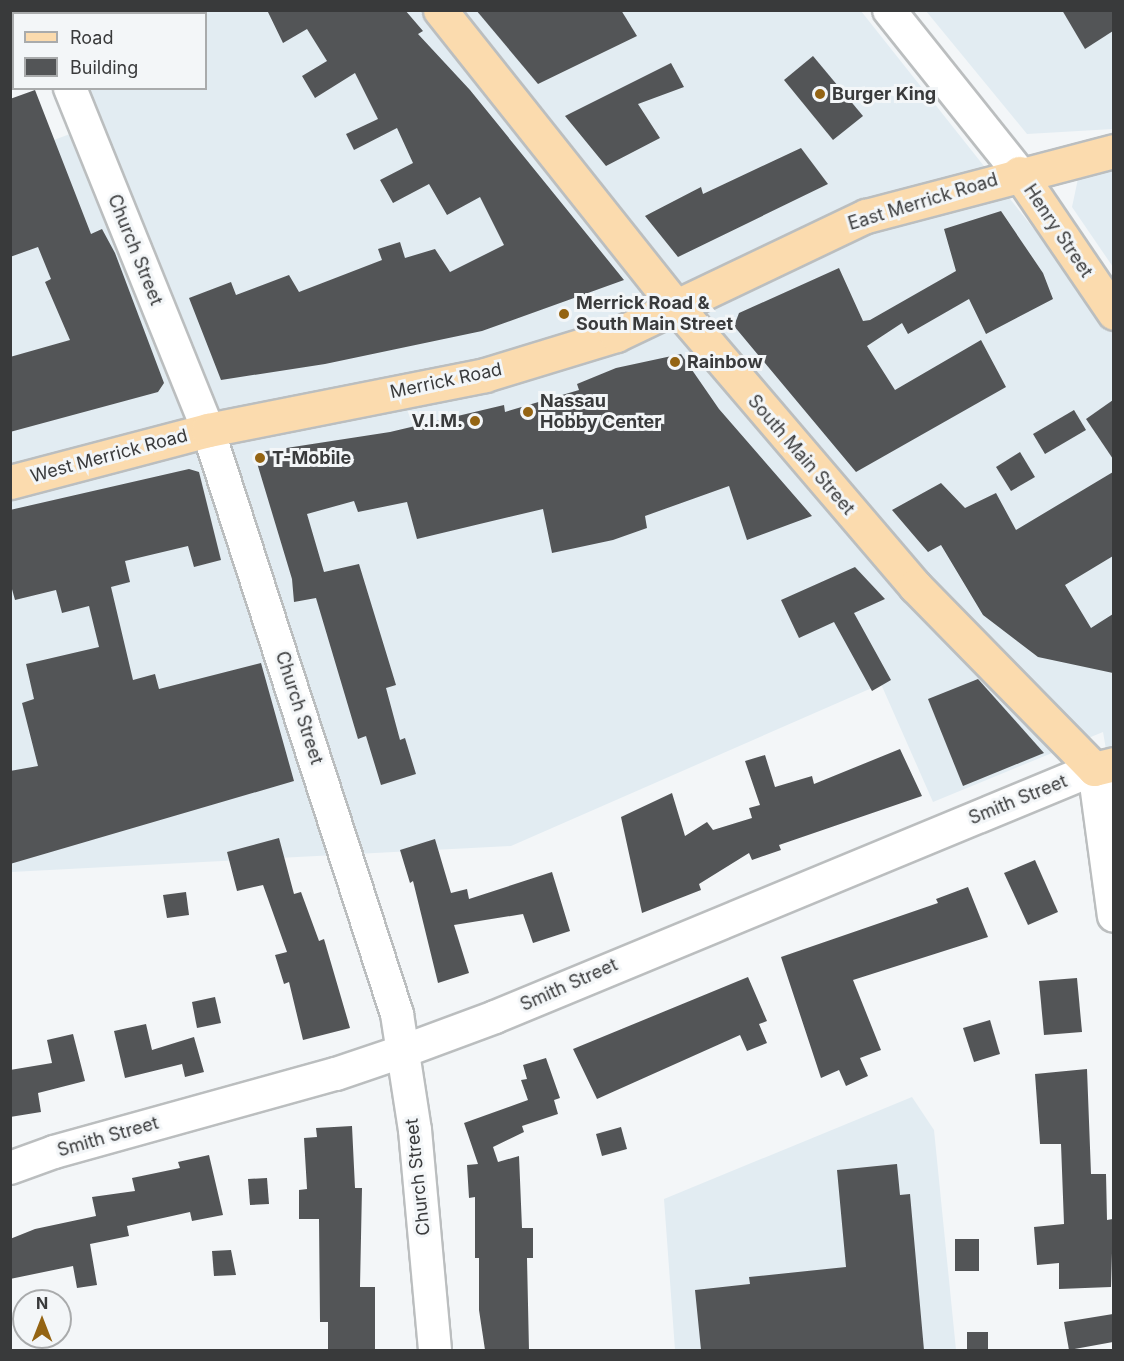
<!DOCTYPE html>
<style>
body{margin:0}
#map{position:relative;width:1124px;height:1361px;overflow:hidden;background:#f3f6f8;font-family:Inter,sans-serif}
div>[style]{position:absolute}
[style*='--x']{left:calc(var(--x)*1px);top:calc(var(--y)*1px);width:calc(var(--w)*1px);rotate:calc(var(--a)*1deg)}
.built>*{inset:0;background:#e2ecf2}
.building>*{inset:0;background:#535557}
.roads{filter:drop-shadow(2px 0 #bbbebf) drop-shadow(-2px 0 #bbbebf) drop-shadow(0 2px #bbbebf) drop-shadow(0 -2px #bbbebf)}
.minor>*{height:32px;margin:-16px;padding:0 16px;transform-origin:16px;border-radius:16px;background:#fff}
.major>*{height:33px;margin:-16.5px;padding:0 16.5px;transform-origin:16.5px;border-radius:16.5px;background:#fbdbae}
.dots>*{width:16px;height:16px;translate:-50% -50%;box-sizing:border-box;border:3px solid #f3f6f8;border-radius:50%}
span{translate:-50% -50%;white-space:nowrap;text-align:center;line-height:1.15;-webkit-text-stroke:6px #f3f6f8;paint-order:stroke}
.poi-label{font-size:18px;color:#393a3b;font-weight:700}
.left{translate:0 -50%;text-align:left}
.right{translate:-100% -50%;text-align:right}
.street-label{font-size:18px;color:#393a3b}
.frame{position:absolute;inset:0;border:12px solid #393a3b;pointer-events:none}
.legend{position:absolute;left:12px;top:12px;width:195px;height:78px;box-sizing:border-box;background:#f3f6f8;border:2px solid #a9abac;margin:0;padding:8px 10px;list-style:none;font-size:18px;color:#393a3b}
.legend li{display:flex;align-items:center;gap:12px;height:30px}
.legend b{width:30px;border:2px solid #a9abac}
.north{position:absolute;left:12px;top:1289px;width:60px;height:60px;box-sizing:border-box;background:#f3f6f8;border:2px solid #a9abac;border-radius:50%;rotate:0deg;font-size:16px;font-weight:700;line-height:24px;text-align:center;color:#393a3b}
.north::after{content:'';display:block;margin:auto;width:21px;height:27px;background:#946413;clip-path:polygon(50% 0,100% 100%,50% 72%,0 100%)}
</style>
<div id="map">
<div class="built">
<i style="clip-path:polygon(32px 11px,861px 11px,1113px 329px,1113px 790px,1103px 732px,933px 802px,881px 684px,511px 846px,11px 872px,11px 156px,94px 125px,75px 89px,206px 88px,206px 14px)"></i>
<i style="clip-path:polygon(926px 11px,1113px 11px,1113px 129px,1027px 134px)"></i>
<i style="clip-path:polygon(1113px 166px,1113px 267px,1072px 207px,1079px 174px)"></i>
<i style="clip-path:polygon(912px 1097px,934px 1130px,956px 1350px,675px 1350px,664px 1199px)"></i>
</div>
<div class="building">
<i style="clip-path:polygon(267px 10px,405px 10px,423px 31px,418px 34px,470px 90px,624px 280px,482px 331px,325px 364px,221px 380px,189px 298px,231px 282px,236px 295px,289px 275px,299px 292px,382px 260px,378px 249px,400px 242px,405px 258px,435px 249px,450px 272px,504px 245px,480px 197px,447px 215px,429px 184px,393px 203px,380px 180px,413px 163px,397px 128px,354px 150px,346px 134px,378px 119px,355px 73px,315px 98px,302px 76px,327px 61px,307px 29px,283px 43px)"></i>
<i style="clip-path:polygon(476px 10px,621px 10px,637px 36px,538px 84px)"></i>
<i style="clip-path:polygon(1062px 10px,1113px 10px,1113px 31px,1085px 49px)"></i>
<i style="clip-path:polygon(813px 56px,863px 116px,833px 140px,784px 80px)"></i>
<i style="clip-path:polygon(671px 63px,684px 87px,638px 104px,660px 138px,606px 166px,565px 116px)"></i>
<i style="clip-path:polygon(35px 90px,91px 234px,102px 229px,115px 253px,164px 383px,158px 392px,10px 432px,10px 357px,70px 340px,45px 282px,51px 279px,38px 247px,10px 257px,10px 99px)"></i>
<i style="clip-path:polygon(801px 148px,828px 184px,678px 257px,645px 216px,701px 187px,703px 194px)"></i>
<i style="clip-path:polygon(1001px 211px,1043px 273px,1053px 299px,986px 334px,969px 299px,908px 334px,902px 323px,867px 346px,895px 390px,981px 340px,1006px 387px,856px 472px,734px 326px,739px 313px,839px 268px,863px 321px,870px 320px,956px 271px,944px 229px)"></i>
<i style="clip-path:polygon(681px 354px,719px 409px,812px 516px,747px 540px,729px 486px,645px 516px,647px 528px,613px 540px,552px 553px,543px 509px,417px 539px,407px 502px,358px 512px,354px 501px,307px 514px,324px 572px,359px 564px,396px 685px,386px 688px,400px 740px,405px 738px,416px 774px,381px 785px,366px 736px,358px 739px,316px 598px,294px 602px,292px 579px,254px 453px,390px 432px,504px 405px,505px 412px,579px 390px,577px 384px,616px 368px)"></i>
<i style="clip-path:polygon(1113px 400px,1113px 459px,1086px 419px)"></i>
<i style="clip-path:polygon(1074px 410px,1086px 430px,1045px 454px,1033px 434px)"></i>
<i style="clip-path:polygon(1020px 452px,1035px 477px,1011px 491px,996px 467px)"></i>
<i style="clip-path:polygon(189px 469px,199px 472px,221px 560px,194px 567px,188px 546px,125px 561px,130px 582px,111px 587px,133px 680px,155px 674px,159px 689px,261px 663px,294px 781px,10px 864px,10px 771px,38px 766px,22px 703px,34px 699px,26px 664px,99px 647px,89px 606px,62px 613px,56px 590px,15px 600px,10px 582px,10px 510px)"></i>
<i style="clip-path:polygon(1113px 472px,1113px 556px,1065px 585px,1091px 628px,1113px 614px,1113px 673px,1038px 657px,983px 615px,941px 545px,928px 552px,892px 510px,941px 483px,965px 508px,996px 493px,1016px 530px)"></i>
<i style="clip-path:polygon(855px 567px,885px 599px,854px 613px,891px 680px,872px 691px,834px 622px,799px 638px,781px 600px)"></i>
<i style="clip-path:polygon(978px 679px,1044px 753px,963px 786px,928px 699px)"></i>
<i style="clip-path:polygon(900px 749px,922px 796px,779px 845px,781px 850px,752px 860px,749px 853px,699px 884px,701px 890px,642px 913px,621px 817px,672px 793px,685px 836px,707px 822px,713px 830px,752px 818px,749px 808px,760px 805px,745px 761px,765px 755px,775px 787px,812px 776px,814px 784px)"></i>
<i style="clip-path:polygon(279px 838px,294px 894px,301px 892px,319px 941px,324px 939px,350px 1028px,303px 1040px,289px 982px,284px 984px,275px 955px,287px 952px,263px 885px,237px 891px,227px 852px)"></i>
<i style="clip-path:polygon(435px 839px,451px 893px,467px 889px,469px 899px,552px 872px,570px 931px,533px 943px,523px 914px,454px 925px,469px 973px,438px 983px,413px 881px,410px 883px,400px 850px)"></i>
<i style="clip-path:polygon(1035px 860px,1058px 912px,1028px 925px,1004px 873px)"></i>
<i style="clip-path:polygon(968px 887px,988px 937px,853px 980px,881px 1050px,860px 1058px,868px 1076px,846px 1086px,839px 1070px,821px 1078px,781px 957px,938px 903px,936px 899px)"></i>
<i style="clip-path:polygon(186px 892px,189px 915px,167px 918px,163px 895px)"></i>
<i style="clip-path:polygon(748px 977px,767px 1021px,759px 1024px,767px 1043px,747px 1051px,740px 1035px,597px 1099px,573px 1049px)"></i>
<i style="clip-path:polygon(1077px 978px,1082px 1032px,1044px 1035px,1039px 981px)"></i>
<i style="clip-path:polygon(215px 997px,221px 1023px,197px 1028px,192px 1002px)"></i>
<i style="clip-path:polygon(990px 1020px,1000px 1054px,974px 1062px,963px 1028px)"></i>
<i style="clip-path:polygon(146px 1024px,152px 1050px,194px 1037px,204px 1072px,185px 1077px,182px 1064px,125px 1078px,114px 1031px)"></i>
<i style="clip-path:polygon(73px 1034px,85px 1081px,38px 1093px,41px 1112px,10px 1117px,10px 1070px,52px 1063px,47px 1040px)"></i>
<i style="clip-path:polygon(546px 1058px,560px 1098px,554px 1100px,558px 1114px,522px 1126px,524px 1132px,493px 1147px,498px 1162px,519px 1156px,522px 1228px,533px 1228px,533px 1258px,527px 1258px,529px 1350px,485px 1350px,479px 1310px,479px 1258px,475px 1258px,475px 1197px,469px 1198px,467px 1165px,478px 1164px,464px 1123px,528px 1100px,521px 1080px,527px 1079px,523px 1065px)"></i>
<i style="clip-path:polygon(1087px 1069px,1091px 1174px,1106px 1174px,1107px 1220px,1113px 1219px,1111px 1287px,1059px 1289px,1059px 1263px,1037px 1265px,1034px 1227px,1064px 1224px,1061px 1144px,1040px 1144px,1035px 1074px)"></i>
<i style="clip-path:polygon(352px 1126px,355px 1188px,362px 1188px,360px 1287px,375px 1287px,375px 1350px,328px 1350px,328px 1322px,320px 1322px,319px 1219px,299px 1219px,299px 1190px,307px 1189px,304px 1138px,317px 1137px,316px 1128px)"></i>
<i style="clip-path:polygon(621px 1127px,627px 1149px,602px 1156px,596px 1134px)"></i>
<i style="clip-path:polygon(209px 1155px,223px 1215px,192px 1221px,190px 1212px,127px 1226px,129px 1236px,90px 1244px,97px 1285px,77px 1288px,73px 1266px,10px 1279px,10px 1239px,35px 1229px,96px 1216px,92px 1197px,135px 1191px,132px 1178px,180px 1168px,178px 1162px)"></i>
<i style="clip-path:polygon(897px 1164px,900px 1195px,910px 1194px,924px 1350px,701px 1350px,695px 1290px,750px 1284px,749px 1277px,846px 1267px,837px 1170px)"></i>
<i style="clip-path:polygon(267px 1178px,269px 1204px,250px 1205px,248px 1179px)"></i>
<i style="clip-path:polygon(955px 1239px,979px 1239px,979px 1271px,955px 1271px)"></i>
<i style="clip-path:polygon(231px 1250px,236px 1275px,214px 1276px,212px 1251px)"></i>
<i style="clip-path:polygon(1113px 1314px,1113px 1342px,1069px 1350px,1064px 1322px)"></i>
<i style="clip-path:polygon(967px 1332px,988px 1332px,988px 1350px,967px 1350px)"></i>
</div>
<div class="roads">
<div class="minor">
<i style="--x:39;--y:10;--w:4;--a:76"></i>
<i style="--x:889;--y:10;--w:208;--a:51.4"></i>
<i style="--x:70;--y:88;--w:369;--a:68"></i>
<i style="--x:208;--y:430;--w:614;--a:72.07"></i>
<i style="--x:397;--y:1014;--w:117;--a:81.2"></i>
<i style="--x:415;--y:1130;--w:221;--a:84.8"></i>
<i style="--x:10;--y:1168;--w:47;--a:-20"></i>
<i style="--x:54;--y:1152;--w:293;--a:-15.5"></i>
<i style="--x:336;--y:1074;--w:69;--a:-18.7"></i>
<i style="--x:401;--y:1052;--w:100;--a:-20.4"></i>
<i style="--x:495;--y:1017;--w:648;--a:-22.49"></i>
<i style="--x:1094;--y:769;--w:148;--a:82.3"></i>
</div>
<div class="major">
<i style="--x:440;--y:10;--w:377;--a:51.5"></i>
<i style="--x:675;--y:305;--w:370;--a:49.5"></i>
<i style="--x:915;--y:586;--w:256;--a:45.6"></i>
<i style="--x:1094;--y:769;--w:21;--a:-14"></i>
<i style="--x:1019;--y:173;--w:169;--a:55.8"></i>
<i style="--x:10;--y:482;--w:205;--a:-14.7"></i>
<i style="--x:208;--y:430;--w:282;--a:-11.2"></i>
<i style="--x:485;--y:375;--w:137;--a:-17"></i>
<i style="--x:616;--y:335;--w:277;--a:-25.5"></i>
<i style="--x:866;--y:216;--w:256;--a:-14.7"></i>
</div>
</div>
<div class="dots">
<i style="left:820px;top:94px;background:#946413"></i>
<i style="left:564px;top:314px;background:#946413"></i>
<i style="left:675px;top:362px;background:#946413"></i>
<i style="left:528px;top:412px;background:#946413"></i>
<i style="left:475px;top:421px;background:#946413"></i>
<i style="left:260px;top:458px;background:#946413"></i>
</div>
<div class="poi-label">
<span class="left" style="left:832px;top:94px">Burger King</span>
<span class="left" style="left:576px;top:314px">Merrick Road &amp;<br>South Main Street</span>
<span class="left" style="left:687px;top:362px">Rainbow</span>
<span class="left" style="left:540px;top:412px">Nassau<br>Hobby Center</span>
<span class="right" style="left:463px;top:421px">V.I.M.</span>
<span class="left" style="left:272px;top:458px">T-Mobile</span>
</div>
<div class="street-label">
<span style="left:923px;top:202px;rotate:-17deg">East Merrick Road</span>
<span style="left:1058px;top:231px;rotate:56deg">Henry Street</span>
<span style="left:135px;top:250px;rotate:68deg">Church Street</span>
<span style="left:446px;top:381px;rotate:-12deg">Merrick Road</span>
<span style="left:801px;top:455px;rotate:49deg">South Main Street</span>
<span style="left:109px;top:456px;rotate:-15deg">West Merrick Road</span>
<span style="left:299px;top:708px;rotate:72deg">Church Street</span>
<span style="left:1018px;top:800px;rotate:-22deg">Smith Street</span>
<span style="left:569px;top:985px;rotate:-24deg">Smith Street</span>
<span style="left:108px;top:1137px;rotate:-16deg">Smith Street</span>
<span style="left:418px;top:1177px;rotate:-96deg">Church Street</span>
</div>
<div class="frame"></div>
<ul class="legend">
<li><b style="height:8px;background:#fbdbae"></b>Road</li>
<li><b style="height:16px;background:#535557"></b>Building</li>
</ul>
<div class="north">N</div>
</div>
